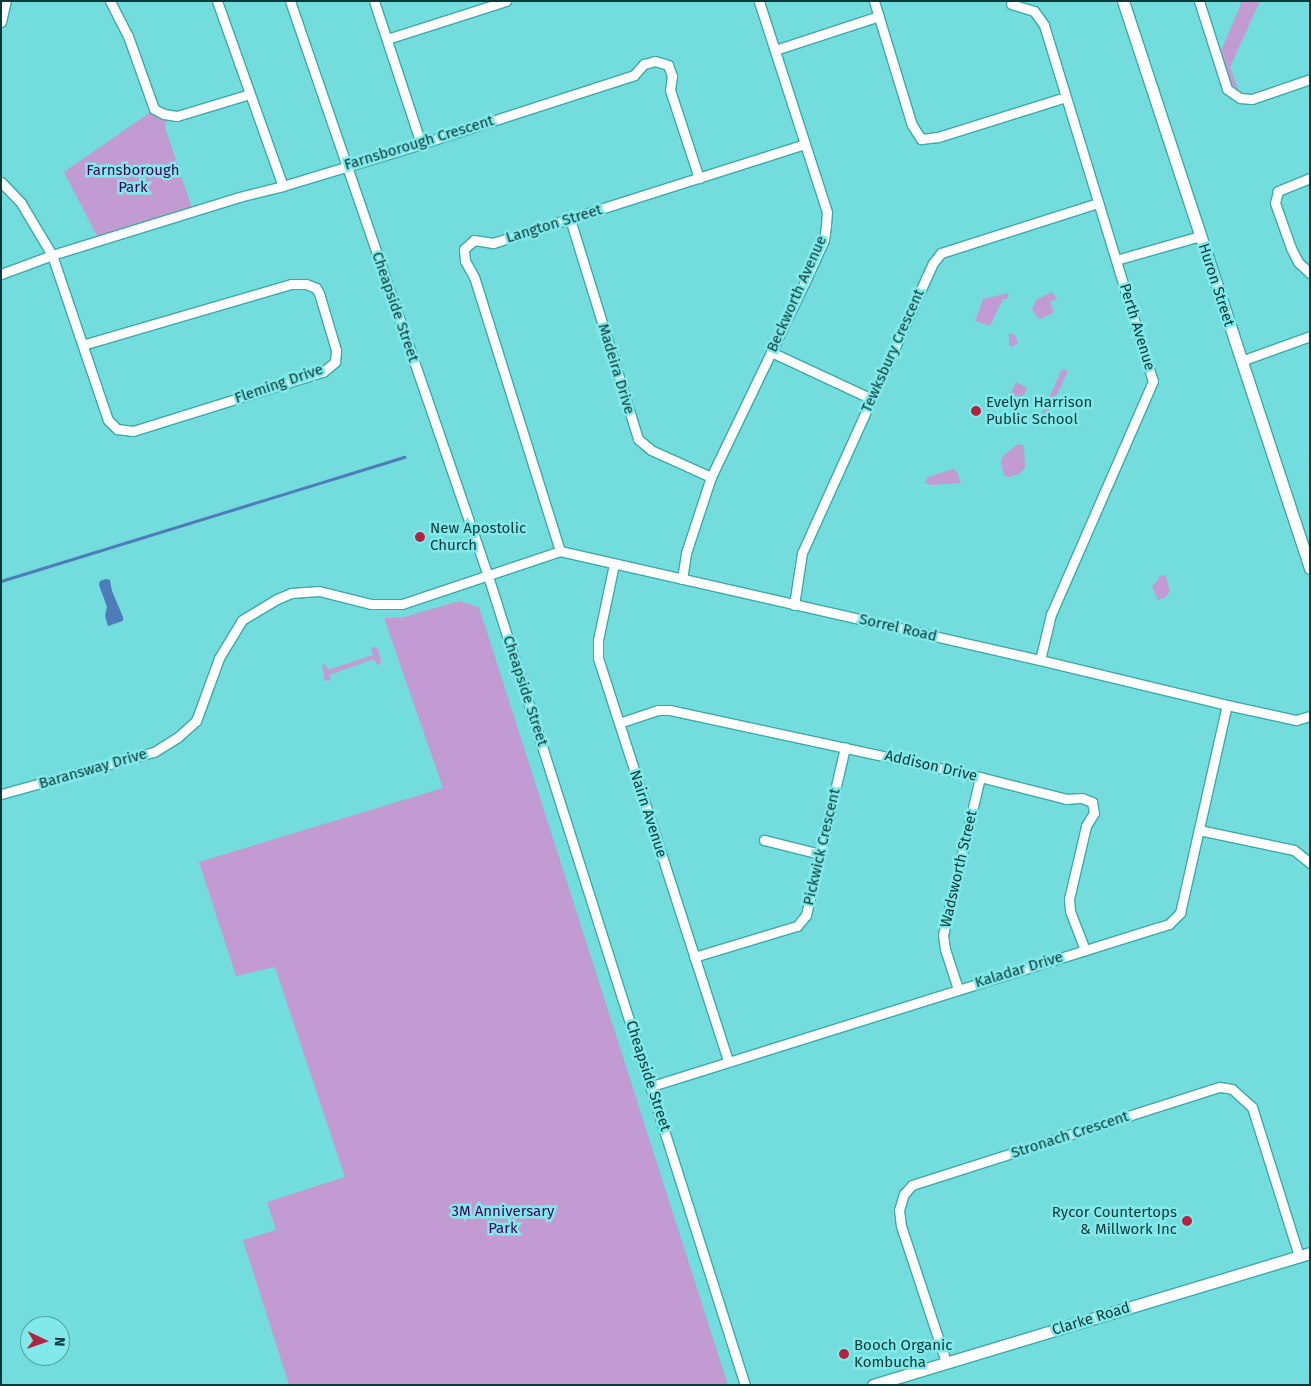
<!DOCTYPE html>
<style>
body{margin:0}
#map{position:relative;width:1311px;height:1386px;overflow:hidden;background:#73dcdc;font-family:"Fira Sans",sans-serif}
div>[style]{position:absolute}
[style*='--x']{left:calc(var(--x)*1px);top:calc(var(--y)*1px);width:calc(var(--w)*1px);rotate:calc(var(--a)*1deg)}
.green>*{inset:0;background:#c19bd1}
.water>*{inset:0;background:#4e7cb9}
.stream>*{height:2.5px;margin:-1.25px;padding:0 1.25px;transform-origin:1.25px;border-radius:1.25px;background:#4e7cb9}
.roads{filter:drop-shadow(1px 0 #3ba9aa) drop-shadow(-1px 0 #3ba9aa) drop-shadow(0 1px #3ba9aa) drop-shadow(0 -1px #3ba9aa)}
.minor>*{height:9px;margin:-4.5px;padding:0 4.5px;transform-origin:4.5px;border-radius:4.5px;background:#fff}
.major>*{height:11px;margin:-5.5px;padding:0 5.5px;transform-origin:5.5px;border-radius:5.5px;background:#fff}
.dots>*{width:14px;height:14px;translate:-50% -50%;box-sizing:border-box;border:2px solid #81e9e9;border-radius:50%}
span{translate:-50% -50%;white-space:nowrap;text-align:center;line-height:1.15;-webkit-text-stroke:5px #81e9e9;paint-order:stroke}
.street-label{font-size:15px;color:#093939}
.park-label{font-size:15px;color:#410055}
.poi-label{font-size:15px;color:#093939}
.left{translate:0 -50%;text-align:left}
.right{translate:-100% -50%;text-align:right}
.frame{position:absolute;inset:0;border:2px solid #093939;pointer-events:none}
.north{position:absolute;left:20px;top:1316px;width:50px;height:50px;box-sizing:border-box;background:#81e9e9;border:1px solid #51a3a3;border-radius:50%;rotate:93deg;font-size:14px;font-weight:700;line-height:20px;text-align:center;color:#093939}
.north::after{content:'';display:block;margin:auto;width:18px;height:22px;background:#b42241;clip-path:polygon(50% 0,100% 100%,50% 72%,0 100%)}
</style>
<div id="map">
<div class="green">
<i style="clip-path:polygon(1242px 1px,1260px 1px,1230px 67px,1239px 92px,1232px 86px,1221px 51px)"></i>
<i style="clip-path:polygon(152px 111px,166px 120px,165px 127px,192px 208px,97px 236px,64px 172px)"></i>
<i style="clip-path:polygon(1052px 292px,1057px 299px,1050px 302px,1054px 312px,1041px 319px,1036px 316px,1032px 309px,1036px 300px)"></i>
<i style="clip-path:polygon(1009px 293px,1007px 299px,1003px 299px,990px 326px,975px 321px,983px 299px)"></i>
<i style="clip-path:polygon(1009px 333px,1015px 335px,1018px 343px,1012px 347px,1009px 346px)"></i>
<i style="clip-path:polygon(1062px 369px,1068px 371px,1044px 422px,1039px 420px)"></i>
<i style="clip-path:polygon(1016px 382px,1027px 388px,1017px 409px,1006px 403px)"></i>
<i style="clip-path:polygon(1018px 444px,1024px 446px,1025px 468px,1019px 474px,1010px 477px,1004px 476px,1001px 461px,1002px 457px)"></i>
<i style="clip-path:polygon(953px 469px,957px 472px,961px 483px,931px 485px,925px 483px,928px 477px)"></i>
<i style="clip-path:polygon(1163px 575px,1166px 577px,1170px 591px,1166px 597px,1158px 600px,1152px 586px,1158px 580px,1159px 576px)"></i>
<i style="clip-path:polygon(459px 601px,479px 607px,728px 1385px,289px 1385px,243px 1240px,276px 1230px,267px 1202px,345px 1177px,275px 967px,236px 976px,199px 862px,443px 788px,384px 618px,404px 617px)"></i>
<i style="clip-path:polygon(375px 647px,378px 649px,381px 661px,380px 664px,377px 665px,374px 659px,329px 675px,331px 680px,325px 681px,322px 666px,325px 664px,328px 670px,373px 655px,371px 648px)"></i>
</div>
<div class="water">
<i style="clip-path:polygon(106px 579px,110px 580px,112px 591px,123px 617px,123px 621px,108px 626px,105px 616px,107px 607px,99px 585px,100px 581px)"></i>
</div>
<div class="stream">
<i style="--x:1;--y:581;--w:422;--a:-17.1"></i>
</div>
<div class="roads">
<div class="minor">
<i style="--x:110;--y:1;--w:39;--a:63"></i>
<i style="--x:128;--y:36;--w:77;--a:70.4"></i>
<i style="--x:154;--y:109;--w:11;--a:27"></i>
<i style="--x:164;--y:114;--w:13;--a:9"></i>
<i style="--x:177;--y:116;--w:76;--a:-16.8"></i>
<i style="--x:217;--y:1;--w:196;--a:70.4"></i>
<i style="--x:290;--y:1;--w:608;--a:71"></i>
<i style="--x:488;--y:576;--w:849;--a:72.38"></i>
<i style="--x:374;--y:1;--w:151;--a:71.8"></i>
<i style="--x:874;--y:1;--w:130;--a:73"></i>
<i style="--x:912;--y:125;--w:17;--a:57"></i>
<i style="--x:921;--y:139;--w:17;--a:-7"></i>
<i style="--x:938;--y:137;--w:134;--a:-17.4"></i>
<i style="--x:1199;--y:1;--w:92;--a:72.3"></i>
<i style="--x:1227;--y:89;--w:16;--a:35"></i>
<i style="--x:1240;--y:98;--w:12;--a:5"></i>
<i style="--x:1252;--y:99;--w:61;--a:-19"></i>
<i style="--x:1011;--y:4;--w:24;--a:17"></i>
<i style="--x:1034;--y:11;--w:17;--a:54"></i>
<i style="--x:1044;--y:25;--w:372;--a:73"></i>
<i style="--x:1153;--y:381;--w:254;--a:113.6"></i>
<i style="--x:1051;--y:614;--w:47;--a:103.4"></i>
<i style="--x:1;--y:22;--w:22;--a:-77"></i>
<i style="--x:387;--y:39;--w:125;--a:-17.7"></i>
<i style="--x:775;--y:50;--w:109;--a:-18.1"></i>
<i style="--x:1310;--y:178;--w:35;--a:158"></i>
<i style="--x:1278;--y:191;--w:12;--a:104"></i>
<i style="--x:1275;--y:203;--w:48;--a:70.4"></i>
<i style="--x:1291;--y:248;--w:16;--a:63"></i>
<i style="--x:1298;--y:262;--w:16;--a:43"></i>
<i style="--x:1;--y:182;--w:29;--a:46"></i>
<i style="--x:21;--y:203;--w:61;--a:59.2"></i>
<i style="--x:52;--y:255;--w:174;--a:71.3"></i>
<i style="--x:108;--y:420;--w:13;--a:45"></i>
<i style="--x:117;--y:429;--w:16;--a:7"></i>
<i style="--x:133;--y:431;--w:199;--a:-17.3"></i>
<i style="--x:323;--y:372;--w:16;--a:-40"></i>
<i style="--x:335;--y:362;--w:12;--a:-85"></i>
<i style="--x:336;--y:350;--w:59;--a:-106.6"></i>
<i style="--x:319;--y:293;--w:6;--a:-121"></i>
<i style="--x:316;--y:288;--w:11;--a:-158"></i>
<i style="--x:306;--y:284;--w:15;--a:180"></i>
<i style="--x:291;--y:284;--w:217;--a:163.7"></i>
<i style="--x:570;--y:219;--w:230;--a:72.8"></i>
<i style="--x:638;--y:439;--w:17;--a:40"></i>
<i style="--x:651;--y:450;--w:66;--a:24.2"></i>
<i style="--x:1116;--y:260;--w:87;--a:-15.9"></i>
<i style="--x:1;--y:274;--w:54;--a:-20.4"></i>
<i style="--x:52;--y:255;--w:196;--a:-17.2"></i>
<i style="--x:239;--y:197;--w:45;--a:-14"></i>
<i style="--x:283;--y:186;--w:144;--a:-16.9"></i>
<i style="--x:421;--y:144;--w:224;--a:-17.9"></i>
<i style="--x:634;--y:75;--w:15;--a:-48"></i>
<i style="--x:644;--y:64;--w:11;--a:-15"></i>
<i style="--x:655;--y:61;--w:14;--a:17"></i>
<i style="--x:668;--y:65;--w:12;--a:70"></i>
<i style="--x:672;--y:76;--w:14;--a:98"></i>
<i style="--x:670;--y:90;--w:93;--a:71.8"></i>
<i style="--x:771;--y:352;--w:111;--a:25"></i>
<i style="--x:1241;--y:361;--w:73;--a:-19.9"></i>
<i style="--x:560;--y:551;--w:287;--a:-107.4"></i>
<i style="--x:474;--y:277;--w:18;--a:-119"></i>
<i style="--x:465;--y:261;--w:12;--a:-95"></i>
<i style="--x:464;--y:249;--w:13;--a:-42"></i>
<i style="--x:474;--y:240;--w:19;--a:9"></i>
<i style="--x:493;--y:243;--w:327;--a:-17.6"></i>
<i style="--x:614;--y:564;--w:78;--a:101.9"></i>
<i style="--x:598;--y:640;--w:18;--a:90"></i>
<i style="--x:598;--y:658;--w:423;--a:72.1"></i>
<i style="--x:682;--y:579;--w:26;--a:-81"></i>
<i style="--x:686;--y:553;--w:80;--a:-71.8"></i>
<i style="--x:711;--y:477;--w:214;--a:-64.3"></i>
<i style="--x:804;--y:284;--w:48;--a:-65.6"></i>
<i style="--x:824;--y:240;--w:15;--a:-82"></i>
<i style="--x:826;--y:225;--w:13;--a:-86"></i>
<i style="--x:827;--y:212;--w:222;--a:-107.9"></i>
<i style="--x:794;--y:605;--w:53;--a:-81.3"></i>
<i style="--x:802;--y:553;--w:318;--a:-65.7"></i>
<i style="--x:933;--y:263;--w:13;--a:-51"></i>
<i style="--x:941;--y:253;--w:165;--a:-17.7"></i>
<i style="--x:619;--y:723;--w:41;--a:-18.4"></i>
<i style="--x:658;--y:710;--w:12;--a:0"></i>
<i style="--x:670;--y:710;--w:317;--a:12.2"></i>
<i style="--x:980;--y:777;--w:89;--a:14.3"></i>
<i style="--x:1066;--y:799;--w:16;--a:-4"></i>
<i style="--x:1082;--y:798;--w:11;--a:22"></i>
<i style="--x:1092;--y:802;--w:11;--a:80"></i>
<i style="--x:1094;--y:813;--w:15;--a:122"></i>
<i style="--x:1086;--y:826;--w:75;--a:103.1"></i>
<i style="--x:1069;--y:899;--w:12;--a:85"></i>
<i style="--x:1070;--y:911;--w:42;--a:69"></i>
<i style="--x:1;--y:794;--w:159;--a:-15.4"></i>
<i style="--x:154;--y:752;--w:28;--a:-32"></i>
<i style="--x:178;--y:737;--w:24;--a:-42"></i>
<i style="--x:196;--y:721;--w:67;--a:-69.9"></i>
<i style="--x:219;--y:658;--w:44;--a:-58.8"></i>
<i style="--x:242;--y:620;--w:41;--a:-31"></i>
<i style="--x:277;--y:599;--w:15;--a:-23"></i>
<i style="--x:291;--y:593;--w:28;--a:-4"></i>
<i style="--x:319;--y:591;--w:54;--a:14"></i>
<i style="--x:371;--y:604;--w:31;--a:0"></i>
<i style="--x:402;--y:604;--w:167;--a:-18.5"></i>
<i style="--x:560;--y:551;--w:492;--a:12.8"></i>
<i style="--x:1040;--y:660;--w:192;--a:13.5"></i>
<i style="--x:1227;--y:705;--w:71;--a:12.3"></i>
<i style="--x:1296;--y:720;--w:15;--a:-16"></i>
<i style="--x:1199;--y:830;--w:97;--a:11.9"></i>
<i style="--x:1294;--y:850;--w:21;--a:39"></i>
<i style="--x:764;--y:840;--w:58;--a:14"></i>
<i style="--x:694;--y:957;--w:108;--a:-16.8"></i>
<i style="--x:797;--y:926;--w:14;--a:-51"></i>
<i style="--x:806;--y:915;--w:172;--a:-76.9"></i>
<i style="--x:958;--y:989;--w:42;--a:-108"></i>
<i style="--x:945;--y:949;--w:14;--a:-98"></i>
<i style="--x:943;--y:935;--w:162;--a:-76.8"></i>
<i style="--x:652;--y:1086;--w:542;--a:-17.4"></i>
<i style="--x:1169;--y:924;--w:16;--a:-45"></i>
<i style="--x:1180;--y:913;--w:213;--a:-77.3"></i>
<i style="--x:946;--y:1362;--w:143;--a:-108.3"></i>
<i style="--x:901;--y:1226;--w:16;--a:-97"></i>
<i style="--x:899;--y:1210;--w:17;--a:-73"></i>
<i style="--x:904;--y:1194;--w:12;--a:-48"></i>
<i style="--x:912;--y:1185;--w:323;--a:-17.7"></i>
<i style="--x:1220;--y:1087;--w:12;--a:9"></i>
<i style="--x:1232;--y:1089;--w:27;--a:42"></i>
<i style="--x:1252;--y:1107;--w:156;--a:72.5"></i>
</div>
<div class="major">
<i style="--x:1123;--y:1;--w:597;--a:71.75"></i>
<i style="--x:873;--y:1385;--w:457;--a:-16.8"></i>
</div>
</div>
<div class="dots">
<i style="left:976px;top:411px;background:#b42241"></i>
<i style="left:420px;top:537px;background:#b42241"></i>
<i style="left:1187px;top:1221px;background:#b42241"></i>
<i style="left:844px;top:1354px;background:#b42241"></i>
</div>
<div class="street-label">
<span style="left:419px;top:143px;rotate:-17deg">Farnsborough Crescent</span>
<span style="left:554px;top:224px;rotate:-17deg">Langton Street</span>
<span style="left:1216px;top:285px;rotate:72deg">Huron Street</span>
<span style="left:797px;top:294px;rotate:-66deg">Beckworth Avenue</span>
<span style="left:395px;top:307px;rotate:71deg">Cheapside Street</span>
<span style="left:1137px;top:327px;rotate:73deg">Perth Avenue</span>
<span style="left:893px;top:351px;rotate:-66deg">Tewksbury Crescent</span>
<span style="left:616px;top:369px;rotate:73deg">Madeira Drive</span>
<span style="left:279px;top:384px;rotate:-19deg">Fleming Drive</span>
<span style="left:898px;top:628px;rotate:13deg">Sorrel Road</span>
<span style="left:525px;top:691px;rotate:72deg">Cheapside Street</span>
<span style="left:931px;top:766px;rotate:13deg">Addison Drive</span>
<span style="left:93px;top:769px;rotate:-16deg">Baransway Drive</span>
<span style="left:648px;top:814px;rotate:72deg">Nairn Avenue</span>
<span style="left:822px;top:847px;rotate:-77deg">Pickwick Crescent</span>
<span style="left:959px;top:869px;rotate:-77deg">Wadsworth Street</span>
<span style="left:1019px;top:970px;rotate:-17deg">Kaladar Drive</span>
<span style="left:648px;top:1076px;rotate:72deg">Cheapside Street</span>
<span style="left:1070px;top:1135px;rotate:-18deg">Stronach Crescent</span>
<span style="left:1091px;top:1319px;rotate:-17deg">Clarke Road</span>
</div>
<div class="park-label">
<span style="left:133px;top:179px">Farnsborough<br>Park</span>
<span style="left:503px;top:1220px">3M Anniversary<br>Park</span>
</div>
<div class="poi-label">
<span class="left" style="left:986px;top:411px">Evelyn Harrison<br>Public School</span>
<span class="left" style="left:430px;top:537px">New Apostolic<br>Church</span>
<span class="right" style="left:1177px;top:1221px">Rycor Countertops<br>&amp; Millwork Inc</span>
<span class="left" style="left:854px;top:1354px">Booch Organic<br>Kombucha</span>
</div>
<div class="frame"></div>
<div class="north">N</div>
</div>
